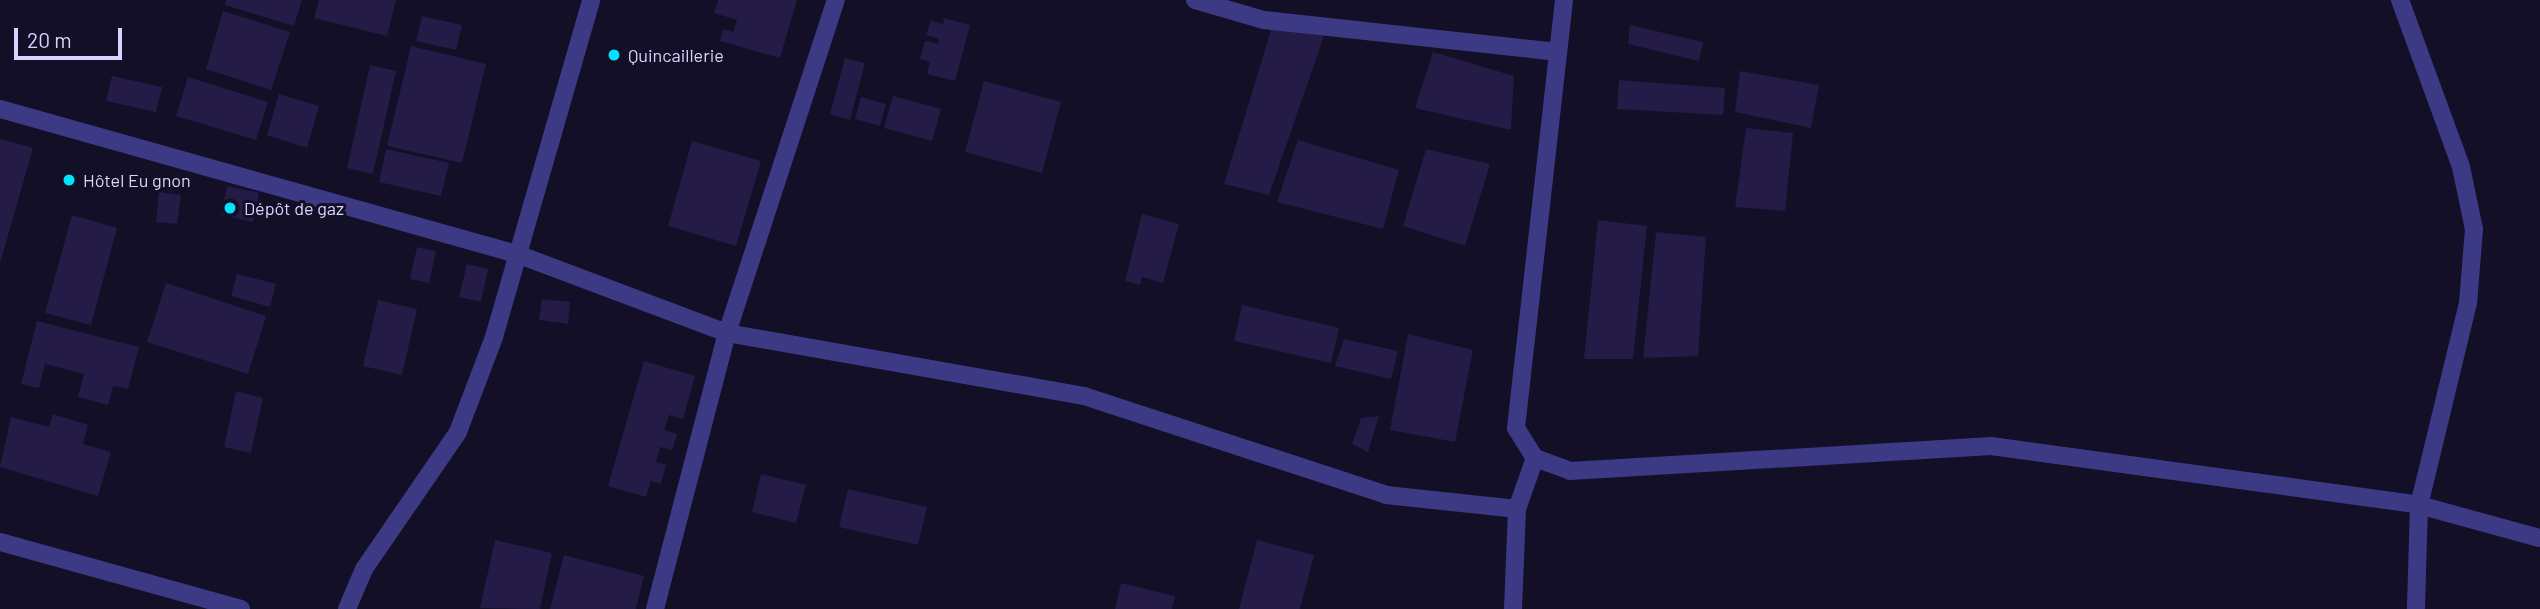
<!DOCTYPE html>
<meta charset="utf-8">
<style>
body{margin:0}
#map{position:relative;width:2540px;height:609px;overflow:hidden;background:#130f26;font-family:Barlow,sans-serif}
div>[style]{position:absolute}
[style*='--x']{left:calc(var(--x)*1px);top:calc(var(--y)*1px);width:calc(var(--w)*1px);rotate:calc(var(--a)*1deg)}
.building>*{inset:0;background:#241b47}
.minor>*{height:18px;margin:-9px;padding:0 9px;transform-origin:9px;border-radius:9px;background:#3d3a85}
.dots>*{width:19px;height:19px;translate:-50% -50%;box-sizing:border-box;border:4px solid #130f26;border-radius:50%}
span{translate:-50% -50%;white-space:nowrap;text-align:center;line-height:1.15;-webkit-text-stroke:6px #130f26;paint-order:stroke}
.poi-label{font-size:18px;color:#d9d4ff}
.left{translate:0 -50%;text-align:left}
.scale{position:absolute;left:14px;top:28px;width:108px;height:32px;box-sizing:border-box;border:4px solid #d9d4ff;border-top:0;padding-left:9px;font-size:21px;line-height:24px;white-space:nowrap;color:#d9d4ff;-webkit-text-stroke:5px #130f26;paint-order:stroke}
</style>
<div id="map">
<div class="building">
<i style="clip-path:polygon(226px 0,302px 0,294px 26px,225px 5px)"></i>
<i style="clip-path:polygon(319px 0,396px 0,387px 36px,314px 18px)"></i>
<i style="clip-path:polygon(718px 0,797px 0,780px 58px,720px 41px,723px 29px,733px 32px,737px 20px,714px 13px)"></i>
<i style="clip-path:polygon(223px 11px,290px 32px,271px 90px,206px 69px)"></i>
<i style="clip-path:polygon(422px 16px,462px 25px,456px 50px,416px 41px)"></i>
<i style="clip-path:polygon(944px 18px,970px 25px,955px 81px,927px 74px,930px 62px,920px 59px,925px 41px,938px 44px,939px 39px,926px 35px,931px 20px,943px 24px)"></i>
<i style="clip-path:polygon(1273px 24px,1324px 36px,1269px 195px,1224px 184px)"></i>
<i style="clip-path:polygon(1630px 25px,1703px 42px,1699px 61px,1628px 44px)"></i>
<i style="clip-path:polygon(411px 46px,486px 64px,462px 163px,387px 146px)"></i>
<i style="clip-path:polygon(1433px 52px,1514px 76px,1511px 130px,1415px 108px)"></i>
<i style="clip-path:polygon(845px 58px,865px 63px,850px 120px,830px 114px)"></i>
<i style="clip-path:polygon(370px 65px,396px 71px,373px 174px,347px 168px)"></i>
<i style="clip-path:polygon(1740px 71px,1819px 85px,1811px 128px,1735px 112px)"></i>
<i style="clip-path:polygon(112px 76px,162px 87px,156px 112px,106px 101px)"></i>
<i style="clip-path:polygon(188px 77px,268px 102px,256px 140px,176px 116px)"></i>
<i style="clip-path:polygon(1619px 80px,1725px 88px,1723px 115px,1617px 109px)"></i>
<i style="clip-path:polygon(984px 81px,1061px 102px,1042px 173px,965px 152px)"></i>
<i style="clip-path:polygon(279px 94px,319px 106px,307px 148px,267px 135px)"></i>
<i style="clip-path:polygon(893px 96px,941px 109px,932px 141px,884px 128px)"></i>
<i style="clip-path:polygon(861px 97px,886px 104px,880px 126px,855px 119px)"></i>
<i style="clip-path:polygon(1746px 128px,1793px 133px,1785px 211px,1735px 207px)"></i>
<i style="clip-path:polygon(0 139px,33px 148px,1px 260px,0 260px)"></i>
<i style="clip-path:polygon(1298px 140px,1399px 170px,1383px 229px,1277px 202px)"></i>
<i style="clip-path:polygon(692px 141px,761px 161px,736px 246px,668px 226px)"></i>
<i style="clip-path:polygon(386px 149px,449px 163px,441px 196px,379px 182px)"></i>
<i style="clip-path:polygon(1426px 149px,1490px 164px,1465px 246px,1403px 226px)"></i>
<i style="clip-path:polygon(227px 186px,259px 193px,253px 222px,221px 215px)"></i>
<i style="clip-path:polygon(159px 192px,181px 195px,177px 224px,156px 222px)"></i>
<i style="clip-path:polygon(1142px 214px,1179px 224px,1163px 283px,1142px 277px,1140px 285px,1125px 281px)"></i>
<i style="clip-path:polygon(72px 215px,117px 228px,91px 325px,45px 313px)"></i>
<i style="clip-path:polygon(1598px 220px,1647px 226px,1633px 359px,1584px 359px)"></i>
<i style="clip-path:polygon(1656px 232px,1706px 237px,1698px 356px,1643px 358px)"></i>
<i style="clip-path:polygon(417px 247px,436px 251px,429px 283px,410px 279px)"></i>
<i style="clip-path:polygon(467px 264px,488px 269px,481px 302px,459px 297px)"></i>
<i style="clip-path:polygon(237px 274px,276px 284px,270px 307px,231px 296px)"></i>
<i style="clip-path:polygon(166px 283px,266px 316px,248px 374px,147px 342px)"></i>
<i style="clip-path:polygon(542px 299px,570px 302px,568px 324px,539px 320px)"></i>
<i style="clip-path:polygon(378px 300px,417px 309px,402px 375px,363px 366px)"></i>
<i style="clip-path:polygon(1242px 305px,1339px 328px,1331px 363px,1234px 341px)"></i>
<i style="clip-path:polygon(37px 321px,139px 347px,128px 389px,113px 386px,108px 405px,78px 397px,84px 374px,45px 364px,39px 388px,21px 384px)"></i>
<i style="clip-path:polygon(1408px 334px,1473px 350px,1455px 442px,1390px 430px)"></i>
<i style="clip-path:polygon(1344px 339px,1398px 351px,1391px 379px,1335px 366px)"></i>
<i style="clip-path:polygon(644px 361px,695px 376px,683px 419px,669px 415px,664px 430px,677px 434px,672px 450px,660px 447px,656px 462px,666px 465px,661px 484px,651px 481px,646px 497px,608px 486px)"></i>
<i style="clip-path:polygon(236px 391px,263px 398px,251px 453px,224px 447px)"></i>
<i style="clip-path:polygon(53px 414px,88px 425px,83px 444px,111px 452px,98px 496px,0 467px,11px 417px,49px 427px)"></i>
<i style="clip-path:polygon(1379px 416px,1368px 452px,1352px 444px,1361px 418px)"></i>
<i style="clip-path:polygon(761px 474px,806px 485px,796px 523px,752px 512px)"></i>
<i style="clip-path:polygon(848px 489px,927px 507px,918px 545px,839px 527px)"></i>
<i style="clip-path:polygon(495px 540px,552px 553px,540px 609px,480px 608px)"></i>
<i style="clip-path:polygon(1257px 540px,1314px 555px,1300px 609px,1239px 609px)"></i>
<i style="clip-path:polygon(564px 555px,644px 576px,636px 609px,550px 609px)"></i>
<i style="clip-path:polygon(1121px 583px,1175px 596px,1172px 609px,1115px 609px)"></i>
</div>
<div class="minor">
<i style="--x:1195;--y:0;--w:72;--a:16.2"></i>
<i style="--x:1264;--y:20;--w:296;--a:6.2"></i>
<i style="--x:1564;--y:0;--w:431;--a:96.4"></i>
<i style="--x:1516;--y:428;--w:36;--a:58"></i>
<i style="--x:1535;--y:458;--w:37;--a:20"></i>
<i style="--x:1570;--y:471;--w:422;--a:-3.4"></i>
<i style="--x:1991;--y:446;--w:432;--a:7.8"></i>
<i style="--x:2419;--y:505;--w:125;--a:15.3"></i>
<i style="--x:2400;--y:0;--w:178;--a:69.9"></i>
<i style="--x:2461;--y:167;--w:63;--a:78.2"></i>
<i style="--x:2474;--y:229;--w:74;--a:94.6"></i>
<i style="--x:2468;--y:303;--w:208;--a:103.6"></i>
<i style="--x:2419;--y:505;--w:104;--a:91.7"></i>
<i style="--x:0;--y:109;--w:537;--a:15.67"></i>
<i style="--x:517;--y:254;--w:224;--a:20.6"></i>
<i style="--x:727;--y:333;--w:363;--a:10"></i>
<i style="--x:1084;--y:396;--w:318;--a:18.1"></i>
<i style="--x:1386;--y:495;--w:132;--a:6.1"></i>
<i style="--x:0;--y:542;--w:250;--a:15.5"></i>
<i style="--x:347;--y:609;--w:43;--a:-67"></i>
<i style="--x:364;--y:569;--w:166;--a:-55.5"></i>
<i style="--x:458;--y:432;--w:102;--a:-69.2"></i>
<i style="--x:494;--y:337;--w:351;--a:-73.9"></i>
<i style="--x:655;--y:609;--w:285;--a:-75.4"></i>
<i style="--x:727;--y:333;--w:350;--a:-71.9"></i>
<i style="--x:1513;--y:609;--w:100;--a:-87.7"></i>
<i style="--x:1517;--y:509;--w:54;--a:-70.6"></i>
</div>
<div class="dots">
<i style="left:614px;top:55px;background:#00e5ff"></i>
<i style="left:69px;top:180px;background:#00e5ff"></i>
<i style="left:230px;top:208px;background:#00e5ff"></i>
</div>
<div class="poi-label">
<span class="left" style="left:628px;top:55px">Quincaillerie</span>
<span class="left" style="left:83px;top:180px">Hôtel Eu gnon</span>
<span class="left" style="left:244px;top:208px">Dépôt de gaz</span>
</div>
<div class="scale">20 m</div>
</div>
